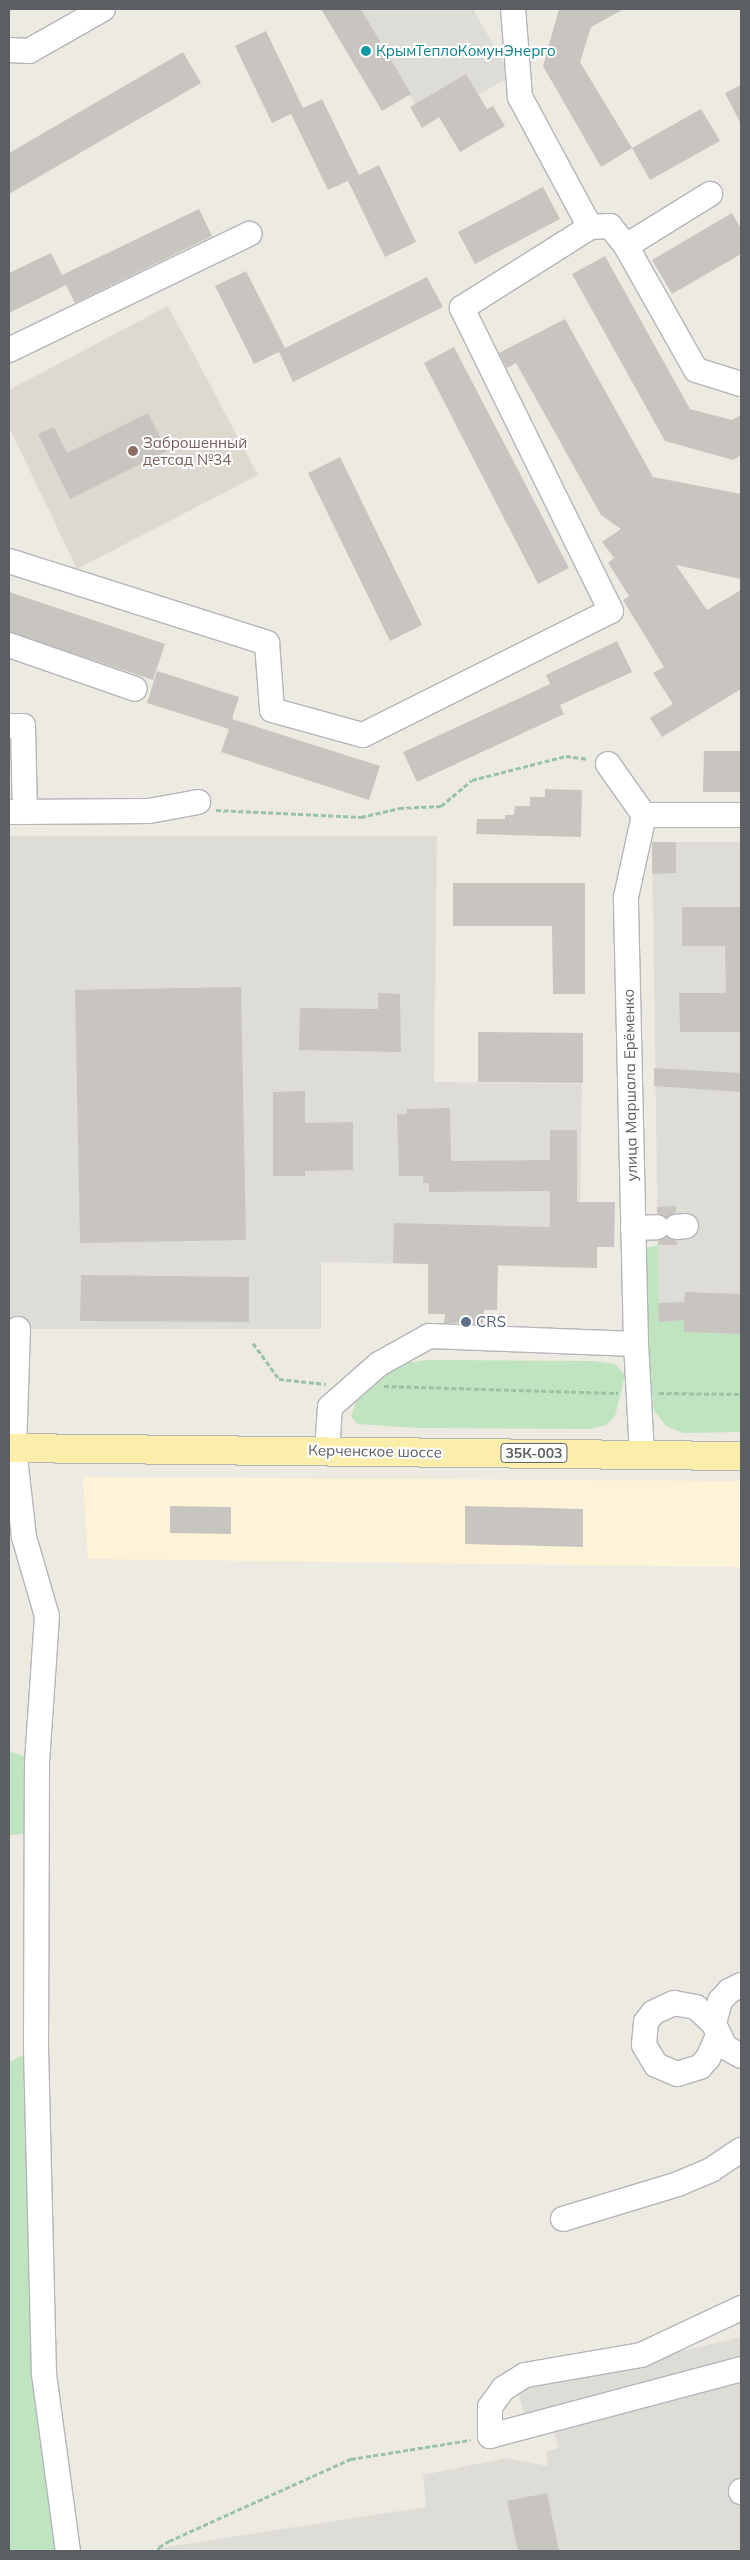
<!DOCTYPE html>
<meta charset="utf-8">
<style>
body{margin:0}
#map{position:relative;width:750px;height:2560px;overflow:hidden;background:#edeae2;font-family:Mulish,sans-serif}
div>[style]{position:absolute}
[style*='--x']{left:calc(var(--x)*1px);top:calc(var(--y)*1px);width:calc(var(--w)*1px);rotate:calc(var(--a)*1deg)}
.commercial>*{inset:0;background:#fcf3d8}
.industrial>*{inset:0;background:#dedcd7}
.education>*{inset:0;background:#ddd9d1}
.green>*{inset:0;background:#c0e3c0}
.building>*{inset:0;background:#c8c5c0}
.path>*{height:3px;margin-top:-1.5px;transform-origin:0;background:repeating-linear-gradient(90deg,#9ac3a5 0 5px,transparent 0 7.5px)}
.roads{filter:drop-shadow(1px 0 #b3b5b9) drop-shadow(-1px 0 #b3b5b9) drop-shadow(0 1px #b3b5b9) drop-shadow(0 -1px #b3b5b9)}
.minor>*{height:24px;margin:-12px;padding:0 12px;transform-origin:12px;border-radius:12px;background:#fff}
.major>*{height:28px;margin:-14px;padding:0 14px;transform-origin:14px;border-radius:14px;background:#fbedaa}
.dots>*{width:14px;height:14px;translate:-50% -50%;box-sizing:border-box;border:2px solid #fff;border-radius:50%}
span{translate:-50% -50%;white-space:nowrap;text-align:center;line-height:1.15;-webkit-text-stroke:4px #fff;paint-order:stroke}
.shield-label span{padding:1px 4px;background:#fff;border:1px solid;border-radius:4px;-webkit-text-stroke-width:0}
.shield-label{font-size:14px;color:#5b5e62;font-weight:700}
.culture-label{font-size:15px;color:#0d838f}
.left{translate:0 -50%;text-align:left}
.education-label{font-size:15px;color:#785e54}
.street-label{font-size:15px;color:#5b5e62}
.service-label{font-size:15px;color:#4e5e75}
.frame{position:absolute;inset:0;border:10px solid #5b5e62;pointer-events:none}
</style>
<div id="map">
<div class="commercial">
<i style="clip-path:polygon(83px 1477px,741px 1481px,741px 1567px,88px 1559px)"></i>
</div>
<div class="industrial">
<i style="clip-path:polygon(361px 9px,473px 9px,511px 76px,427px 125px)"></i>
<i style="clip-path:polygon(9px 836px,437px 836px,434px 1082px,582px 1084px,579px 1268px,321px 1262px,321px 1329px,9px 1329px)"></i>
<i style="clip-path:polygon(652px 842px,741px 842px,741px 1334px,684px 1332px,659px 1322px)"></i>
<i style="clip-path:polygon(741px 2337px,741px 2551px,161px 2551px,160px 2548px,426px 2507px,423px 2475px,507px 2458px,548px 2466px,546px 2452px,558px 2448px,549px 2410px,524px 2415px,518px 2390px)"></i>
</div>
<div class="education">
<i style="clip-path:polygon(168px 306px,258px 475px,77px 569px,9px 427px,9px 390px)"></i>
</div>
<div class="green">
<i style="clip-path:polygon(658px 1245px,659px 1322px,684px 1320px,684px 1332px,741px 1334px,741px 1432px,683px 1433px,666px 1426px,654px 1410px,644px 1323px,643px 1249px)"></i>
<i style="clip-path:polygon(426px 1360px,593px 1361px,615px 1364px,625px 1375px,615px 1416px,606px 1425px,591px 1429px,418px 1428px,358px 1424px,351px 1417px,355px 1404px,365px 1389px,399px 1364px)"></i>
<i style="clip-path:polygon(9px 1751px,37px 1761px,37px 1833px,9px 1835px)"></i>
<i style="clip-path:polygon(36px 2048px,44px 2374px,68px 2551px,9px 2551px,9px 2062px)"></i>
</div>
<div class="building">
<i style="clip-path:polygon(321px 9px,361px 9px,411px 94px,382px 111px)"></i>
<i style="clip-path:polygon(559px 9px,624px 9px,591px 27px,580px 62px,632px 148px,601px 167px,543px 66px)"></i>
<i style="clip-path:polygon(266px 31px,303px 108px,322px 99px,359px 175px,379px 165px,416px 242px,385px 257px,348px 181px,328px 190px,291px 114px,272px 123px,235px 46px)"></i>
<i style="clip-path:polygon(183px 52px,201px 83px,9px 194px,9px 153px)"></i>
<i style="clip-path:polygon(466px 74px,487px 109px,493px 106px,505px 126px,460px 152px,439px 117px,422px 128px,410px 107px)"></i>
<i style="clip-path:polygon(741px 85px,741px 124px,725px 93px)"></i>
<i style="clip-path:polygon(701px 109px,720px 141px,650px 180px,632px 148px)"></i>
<i style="clip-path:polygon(543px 187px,560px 219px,475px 264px,458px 232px)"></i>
<i style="clip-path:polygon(199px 209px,212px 236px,75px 303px,66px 285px,9px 313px,9px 273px,51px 253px,62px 275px)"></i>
<i style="clip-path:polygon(732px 213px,741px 229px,741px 254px,672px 294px,652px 260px)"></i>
<i style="clip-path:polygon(605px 256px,690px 409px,732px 420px,741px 415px,741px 455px,733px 460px,665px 441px,572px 274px)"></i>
<i style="clip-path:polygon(246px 271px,285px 348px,427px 277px,443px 307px,293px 382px,279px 352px,254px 364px,215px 286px)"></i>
<i style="clip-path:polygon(565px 319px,653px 477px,741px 494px,741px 579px,676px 565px,707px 610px,741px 590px,741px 689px,662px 737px,650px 718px,673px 704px,653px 673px,664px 667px,623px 600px,629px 596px,608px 563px,614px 558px,602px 542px,621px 529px,601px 515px,516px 363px,507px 368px,499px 353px)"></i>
<i style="clip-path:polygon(454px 347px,569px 568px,538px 584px,424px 363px)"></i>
<i style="clip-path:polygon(148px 413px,167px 451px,70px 499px,38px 434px,54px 427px,67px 453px)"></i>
<i style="clip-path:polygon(340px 457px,422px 625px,390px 641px,308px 473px)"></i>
<i style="clip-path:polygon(9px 592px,165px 644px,153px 680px,9px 632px)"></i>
<i style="clip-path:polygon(617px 641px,632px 672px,560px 705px,564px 714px,417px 782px,403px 752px,550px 684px,546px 675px)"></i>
<i style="clip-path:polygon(157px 671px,239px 697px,232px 719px,380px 766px,369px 800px,221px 752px,229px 729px,147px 703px)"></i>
<i style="clip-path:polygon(704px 751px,741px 751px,741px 792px,703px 792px)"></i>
<i style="clip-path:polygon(545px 789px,582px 790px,581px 837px,476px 834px,477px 819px,505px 819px,505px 815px,514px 815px,515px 806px,530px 806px,530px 797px,545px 797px)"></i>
<i style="clip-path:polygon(652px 842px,676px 842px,676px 873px,652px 874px)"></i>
<i style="clip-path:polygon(453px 883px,585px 883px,585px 994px,553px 994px,552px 926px,453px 926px)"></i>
<i style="clip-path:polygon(682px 907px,741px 907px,741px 1032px,680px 1032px,679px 993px,726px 993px,725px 946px,682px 946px)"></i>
<i style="clip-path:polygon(241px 987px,246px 1240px,80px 1243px,75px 990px)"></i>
<i style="clip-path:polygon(378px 993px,400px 994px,401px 1052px,299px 1050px,300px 1008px,378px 1009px)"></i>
<i style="clip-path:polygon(478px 1032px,583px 1033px,583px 1083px,478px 1082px)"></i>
<i style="clip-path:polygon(654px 1068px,741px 1073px,741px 1092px,654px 1086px)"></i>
<i style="clip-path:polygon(305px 1091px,305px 1123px,353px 1122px,353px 1170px,305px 1171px,305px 1176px,273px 1176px,273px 1092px)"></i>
<i style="clip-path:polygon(450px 1108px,451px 1161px,550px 1160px,550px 1130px,577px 1130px,577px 1202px,615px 1202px,614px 1247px,597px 1247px,597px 1268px,498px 1265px,497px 1310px,484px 1310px,483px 1324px,444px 1323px,445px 1314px,428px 1314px,428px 1264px,393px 1263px,394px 1223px,550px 1227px,550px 1191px,429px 1192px,429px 1183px,423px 1183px,423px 1176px,399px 1176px,397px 1114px,407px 1114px,407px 1109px)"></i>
<i style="clip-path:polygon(676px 1206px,676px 1213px,666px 1218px,657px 1213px,657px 1207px)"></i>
<i style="clip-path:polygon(666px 1236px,677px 1241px,677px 1245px,658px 1245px,658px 1241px)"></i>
<i style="clip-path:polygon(81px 1275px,249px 1277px,249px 1322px,80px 1321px)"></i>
<i style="clip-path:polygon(685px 1292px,741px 1294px,741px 1334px,684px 1332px,684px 1320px,659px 1322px,658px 1303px,684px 1302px)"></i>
<i style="clip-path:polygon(170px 1506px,231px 1507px,231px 1534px,170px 1533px)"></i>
<i style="clip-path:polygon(465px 1506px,583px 1509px,583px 1547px,465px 1544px)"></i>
<i style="clip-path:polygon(547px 2493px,559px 2551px,518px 2551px,507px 2501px)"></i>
</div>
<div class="path">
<i style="--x:216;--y:810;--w:145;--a:2.8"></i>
<i style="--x:361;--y:817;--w:39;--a:-13"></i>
<i style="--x:399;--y:808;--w:42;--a:-2.7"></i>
<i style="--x:441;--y:806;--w:40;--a:-40"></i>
<i style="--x:472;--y:780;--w:97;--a:-14.3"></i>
<i style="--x:566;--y:756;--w:22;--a:8"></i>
<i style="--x:253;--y:1343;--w:44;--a:54.2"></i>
<i style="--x:279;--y:1379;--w:47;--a:6.1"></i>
<i style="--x:384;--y:1386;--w:234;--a:1.7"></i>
<i style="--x:659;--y:1393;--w:82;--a:0.7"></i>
<i style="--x:158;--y:2551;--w:4;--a:-76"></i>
<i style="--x:159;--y:2547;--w:12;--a:-31"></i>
<i style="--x:169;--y:2541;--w:200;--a:-24.3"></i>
<i style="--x:351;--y:2459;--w:121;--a:-9.1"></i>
</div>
<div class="roads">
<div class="minor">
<i style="--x:9;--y:50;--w:20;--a:3"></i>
<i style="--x:29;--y:51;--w:85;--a:-29.6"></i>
<i style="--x:590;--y:227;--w:20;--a:-3"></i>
<i style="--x:610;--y:226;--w:26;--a:51"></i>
<i style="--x:626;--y:246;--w:142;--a:60.6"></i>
<i style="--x:696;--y:370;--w:47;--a:17.3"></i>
<i style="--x:626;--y:246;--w:99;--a:-31.8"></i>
<i style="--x:9;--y:350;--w:267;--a:-25.8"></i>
<i style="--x:9;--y:561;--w:271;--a:17.6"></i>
<i style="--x:267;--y:643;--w:67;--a:85.7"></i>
<i style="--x:272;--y:710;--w:94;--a:15.4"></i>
<i style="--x:363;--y:735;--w:277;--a:-26.6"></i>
<i style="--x:611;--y:611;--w:338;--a:-116.2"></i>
<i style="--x:462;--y:308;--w:151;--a:-32.3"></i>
<i style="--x:590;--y:227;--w:148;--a:-118.3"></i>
<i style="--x:520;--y:97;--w:88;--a:-94.5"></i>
<i style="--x:9;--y:645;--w:133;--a:19.2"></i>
<i style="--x:9;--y:726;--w:14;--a:0"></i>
<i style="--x:23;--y:726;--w:86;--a:88.7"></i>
<i style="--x:608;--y:764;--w:62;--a:54.8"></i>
<i style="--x:9;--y:812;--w:140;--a:-0.4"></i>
<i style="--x:149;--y:811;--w:50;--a:-10.4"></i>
<i style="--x:644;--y:815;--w:97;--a:0"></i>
<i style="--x:676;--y:1227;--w:10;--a:-6"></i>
<i style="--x:633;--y:1228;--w:24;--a:-2"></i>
<i style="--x:18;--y:1329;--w:119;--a:91.9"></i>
<i style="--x:14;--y:1448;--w:90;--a:83.6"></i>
<i style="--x:24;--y:1537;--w:82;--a:73.8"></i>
<i style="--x:47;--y:1616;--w:145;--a:93.9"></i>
<i style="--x:37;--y:1761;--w:287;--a:90.2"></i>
<i style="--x:36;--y:2048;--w:326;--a:88.6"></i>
<i style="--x:44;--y:2374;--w:179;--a:82.3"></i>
<i style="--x:327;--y:1451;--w:44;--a:-86.1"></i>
<i style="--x:330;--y:1407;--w:65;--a:-41.3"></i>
<i style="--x:379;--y:1364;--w:57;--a:-29.2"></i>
<i style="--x:429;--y:1336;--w:207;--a:2.2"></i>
<i style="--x:642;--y:1454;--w:110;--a:-93.1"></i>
<i style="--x:636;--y:1344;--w:447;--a:-91.3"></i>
<i style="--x:626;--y:897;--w:84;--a:-77.6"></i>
<i style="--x:741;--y:1985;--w:13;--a:153"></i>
<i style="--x:729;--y:1991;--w:13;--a:132"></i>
<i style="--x:720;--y:2001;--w:24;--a:105"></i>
<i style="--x:714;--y:2024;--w:25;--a:64"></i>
<i style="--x:725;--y:2047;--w:18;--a:29"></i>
<i style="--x:714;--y:2024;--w:25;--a:-137"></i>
<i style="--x:696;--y:2007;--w:22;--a:-170"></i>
<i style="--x:674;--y:2003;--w:23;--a:155"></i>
<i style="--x:653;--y:2013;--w:11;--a:128"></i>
<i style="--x:646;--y:2022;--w:23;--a:95"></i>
<i style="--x:644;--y:2045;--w:23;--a:59"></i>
<i style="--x:656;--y:2065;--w:23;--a:23"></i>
<i style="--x:677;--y:2074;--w:24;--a:-17"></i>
<i style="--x:700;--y:2067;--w:12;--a:-48"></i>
<i style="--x:708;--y:2058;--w:24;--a:-66"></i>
<i style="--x:563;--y:2219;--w:120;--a:-16.9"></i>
<i style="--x:678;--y:2184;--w:36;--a:-23"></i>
<i style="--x:711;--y:2170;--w:36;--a:-34"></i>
<i style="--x:741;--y:2308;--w:110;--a:154.8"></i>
<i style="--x:641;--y:2355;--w:118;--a:170.2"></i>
<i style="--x:525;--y:2375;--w:26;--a:148"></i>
<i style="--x:503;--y:2389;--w:22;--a:126"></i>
<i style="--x:490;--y:2407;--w:29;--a:90"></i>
<i style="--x:490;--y:2436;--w:260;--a:-14.9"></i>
<i style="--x:741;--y:2492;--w:1;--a:-90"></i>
</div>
<div class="major">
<i style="--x:9;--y:1448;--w:732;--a:0.63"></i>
</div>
</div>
<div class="dots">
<i style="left:366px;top:51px;background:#0f9aa8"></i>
<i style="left:133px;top:451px;background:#8d6e63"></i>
<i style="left:466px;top:1322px;background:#5c6f8a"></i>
</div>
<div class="shield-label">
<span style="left:534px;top:1453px">35К-003</span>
</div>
<div class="culture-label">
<span class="left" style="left:376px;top:51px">КрымТеплоКомунЭнерго</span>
</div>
<div class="education-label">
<span class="left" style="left:143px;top:451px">Заброшенный<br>детсад №34</span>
</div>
<div class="street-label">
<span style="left:630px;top:1085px;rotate:-91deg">улица Маршала Ерёменко</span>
<span style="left:375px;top:1451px;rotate:1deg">Керченское шоссе</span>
</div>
<div class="service-label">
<span class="left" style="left:476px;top:1322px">CRS</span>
</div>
<div class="frame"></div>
</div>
